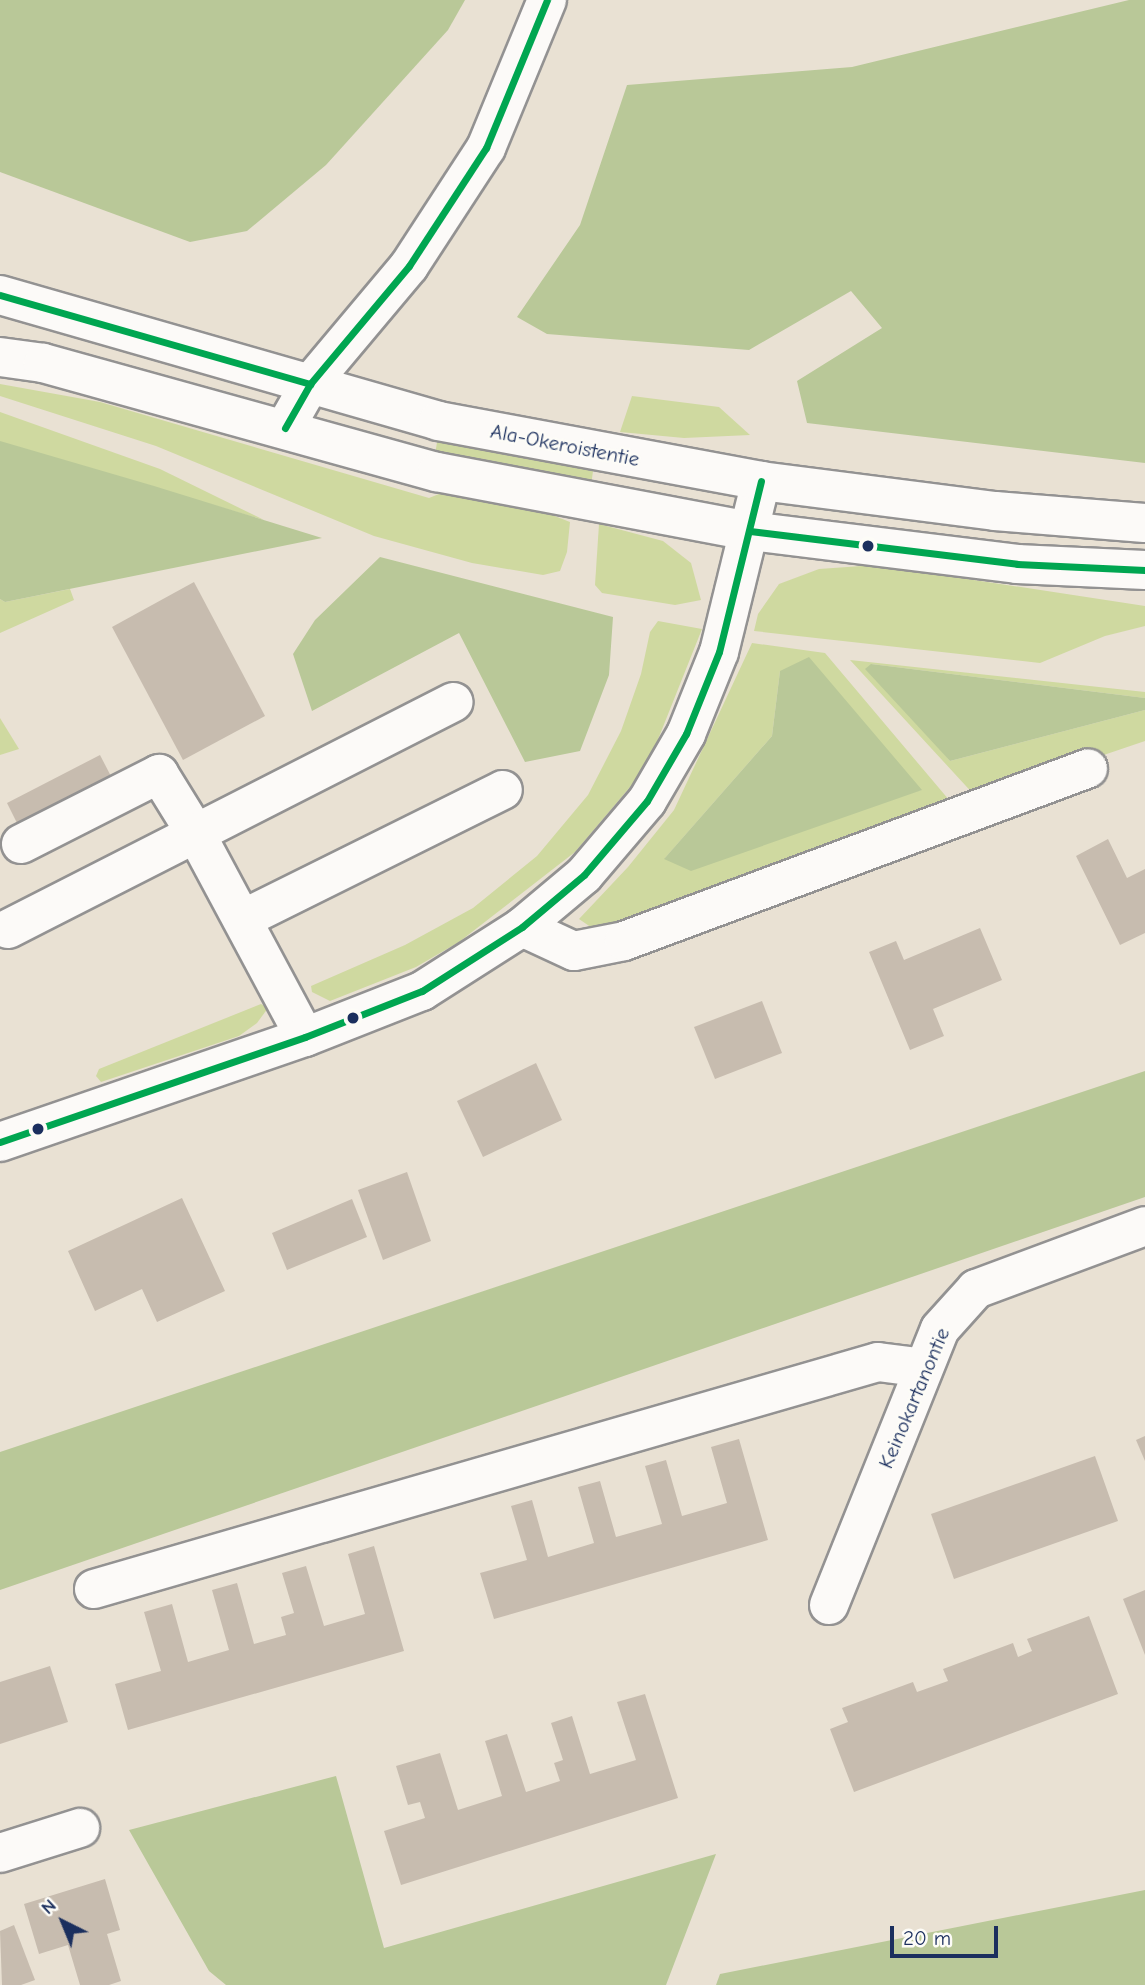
<!DOCTYPE html>
<style>
body{margin:0}
#map{position:relative;width:1145px;height:1985px;overflow:hidden;background:#e9e1d3;font-family:"Comic Neue",sans-serif}
div>[style]{position:absolute}
[style*='--x']{left:calc(var(--x)*1px);top:calc(var(--y)*1px);width:calc(var(--w)*1px);rotate:calc(var(--a)*1deg)}
.green>*{inset:0;background:#cfd9a0}
.forest>*{inset:0;background:#b9c898}
.building>*{inset:0;background:#c7bcaf}
.roads{filter:drop-shadow(2px 0 #939292) drop-shadow(-2px 0 #939292) drop-shadow(0 2px #939292) drop-shadow(0 -2px #939292)}
.minor>*{height:38px;margin:-19px;padding:0 19px;transform-origin:19px;border-radius:19px;background:#fcfaf8}
.major>*{height:38px;margin:-19px;padding:0 19px;transform-origin:19px;border-radius:19px;background:#fcfaf8}
.bus-1>*{height:7px;margin:-3.5px;padding:0 3.5px;transform-origin:3.5px;border-radius:3.5px;background:#00a651}
.dots>*{width:19px;height:19px;translate:-50% -50%;box-sizing:border-box;border:4px solid #fdfcf7;border-radius:50%}
span{translate:-50% -50%;white-space:nowrap;text-align:center;line-height:1.15;-webkit-text-stroke:5px #fdfcf7;paint-order:stroke}
.street-label{font-size:21px;color:#1b2f5e}
.north{position:absolute;left:28px;top:1887px;width:70px;height:70px;-webkit-text-stroke:5px #fdfcf7;paint-order:stroke;rotate:317deg;font-size:19px;font-weight:700;line-height:28px;text-align:center;color:#1b2f5e}
.north::after{content:'';display:block;margin:auto;width:24px;height:32px;background:#1b2f5e;clip-path:polygon(50% 0,100% 100%,50% 72%,0 100%)}
.scale{position:absolute;left:890px;top:1926px;width:108px;height:32px;box-sizing:border-box;border:4px solid #1b2f5e;border-top:0;padding-left:9px;font-size:21px;line-height:24px;white-space:nowrap;color:#1b2f5e;-webkit-text-stroke:5px #fdfcf7;paint-order:stroke}
</style>
<div id="map">
<div class="green">
<i style="clip-path:polygon(0 384px,100px 402px,429px 498px,444px 492px,529px 506px,570px 522px,567px 552px,560px 571px,543px 575px,472px 563px,374px 536px,156px 446px,0 396px)"></i>
<i style="clip-path:polygon(632px 396px,719px 407px,750px 435px,684px 438px,620px 432px)"></i>
<i style="clip-path:polygon(0 412px,160px 469px,264px 520px,0 442px)"></i>
<i style="clip-path:polygon(438px 437px,593px 471px,591px 486px,435px 454px)"></i>
<i style="clip-path:polygon(599px 524px,663px 541px,691px 563px,701px 600px,675px 605px,602px 593px,595px 585px)"></i>
<i style="clip-path:polygon(876px 565px,1145px 606px,1145px 626px,1105px 636px,1040px 663px,754px 631px,758px 614px,779px 584px,819px 569px)"></i>
<i style="clip-path:polygon(70px 589px,74px 600px,0 633px,0 599px,5px 602px)"></i>
<i style="clip-path:polygon(658px 621px,702px 629px,647px 767px,575px 852px,459px 942px,416px 967px,330px 1001px,312px 992px,311px 986px,405px 945px,473px 908px,537px 856px,588px 795px,621px 731px,641px 674px,650px 632px)"></i>
<i style="clip-path:polygon(evenodd,752px 643px,825px 653px,955px 807px,598px 932px,579px 919px,628px 867px,674px 810px,752px 643px,780px 671px,921px 790px,665px 858px,772px 736px,780px 671px)"></i>
<i style="clip-path:polygon(850px 660px,1145px 692px,1145px 698px,871px 664px,950px 761px,1145px 710px,1145px 741px,977px 798px)"></i>
<i style="clip-path:polygon(0 718px,19px 749px,0 755px)"></i>
<i style="clip-path:polygon(261px 1004px,268px 1008px,257px 1023px,239px 1036px,101px 1082px,96px 1076px,99px 1069px)"></i>
</div>
<div class="forest">
<i style="clip-path:polygon(0 0,465px 0,448px 30px,326px 165px,247px 231px,190px 242px,0 172px)"></i>
<i style="clip-path:polygon(1129px 0,1145px 0,1145px 463px,807px 423px,797px 381px,882px 328px,851px 291px,749px 350px,547px 334px,517px 317px,580px 225px,627px 85px,852px 67px)"></i>
<i style="clip-path:polygon(0 441px,154px 486px,322px 538px,5px 602px,0 599px)"></i>
<i style="clip-path:polygon(380px 557px,613px 617px,609px 675px,580px 751px,525px 762px,459px 633px,312px 711px,293px 654px,315px 620px)"></i>
<i style="clip-path:polygon(809px 657px,922px 790px,691px 871px,664px 859px,772px 736px,780px 671px)"></i>
<i style="clip-path:polygon(871px 664px,1145px 698px,1145px 710px,950px 761px,865px 669px)"></i>
<i style="clip-path:polygon(1145px 1071px,1145px 1197px,0 1590px,0 1452px)"></i>
<i style="clip-path:polygon(336px 1776px,384px 1948px,716px 1854px,666px 1985px,226px 1985px,209px 1971px,129px 1830px)"></i>
<i style="clip-path:polygon(1145px 1890px,1145px 1985px,716px 1985px,720px 1974px)"></i>
</div>
<div class="building">
<i style="clip-path:polygon(194px 582px,265px 716px,183px 760px,112px 627px)"></i>
<i style="clip-path:polygon(100px 755px,115px 784px,21px 831px,7px 803px)"></i>
<i style="clip-path:polygon(1108px 839px,1127px 878px,1145px 869px,1145px 933px,1120px 945px,1076px 856px)"></i>
<i style="clip-path:polygon(980px 928px,1002px 980px,933px 1009px,944px 1036px,910px 1050px,869px 952px,896px 941px,904px 960px)"></i>
<i style="clip-path:polygon(762px 1001px,782px 1053px,715px 1079px,694px 1027px)"></i>
<i style="clip-path:polygon(536px 1063px,562px 1120px,483px 1157px,457px 1101px)"></i>
<i style="clip-path:polygon(407px 1172px,431px 1241px,383px 1260px,358px 1190px)"></i>
<i style="clip-path:polygon(182px 1198px,225px 1291px,157px 1322px,142px 1289px,95px 1311px,68px 1251px)"></i>
<i style="clip-path:polygon(352px 1199px,367px 1237px,287px 1270px,272px 1233px)"></i>
<i style="clip-path:polygon(1145px 1436px,1145px 1461px,1136px 1440px)"></i>
<i style="clip-path:polygon(739px 1439px,768px 1540px,494px 1619px,480px 1573px,527px 1560px,511px 1506px,532px 1500px,548px 1557px,594px 1543px,578px 1487px,600px 1481px,616px 1537px,662px 1524px,645px 1466px,666px 1460px,682px 1516px,727px 1503px,711px 1447px)"></i>
<i style="clip-path:polygon(1095px 1456px,1118px 1521px,954px 1579px,931px 1514px)"></i>
<i style="clip-path:polygon(374px 1546px,404px 1651px,128px 1730px,115px 1684px,161px 1671px,144px 1612px,172px 1604px,188px 1662px,229px 1650px,212px 1590px,237px 1583px,254px 1644px,286px 1635px,281px 1617px,294px 1613px,282px 1573px,306px 1566px,324px 1626px,365px 1614px,348px 1554px)"></i>
<i style="clip-path:polygon(1145px 1590px,1145px 1655px,1123px 1599px)"></i>
<i style="clip-path:polygon(1089px 1616px,1118px 1694px,854px 1792px,830px 1729px,848px 1722px,842px 1708px,913px 1682px,917px 1692px,948px 1681px,943px 1669px,1013px 1643px,1018px 1657px,1032px 1651px,1027px 1639px)"></i>
<i style="clip-path:polygon(50px 1666px,68px 1722px,0 1744px,0 1682px)"></i>
<i style="clip-path:polygon(645px 1694px,678px 1798px,401px 1885px,384px 1831px,425px 1818px,420px 1802px,408px 1805px,396px 1766px,440px 1753px,458px 1810px,502px 1796px,485px 1741px,507px 1734px,526px 1792px,560px 1781px,554px 1763px,563px 1760px,551px 1723px,572px 1716px,590px 1774px,636px 1760px,617px 1702px)"></i>
<i style="clip-path:polygon(105px 1879px,120px 1930px,107px 1934px,121px 1981px,109px 1985px,80px 1985px,68px 1945px,39px 1954px,24px 1904px)"></i>
<i style="clip-path:polygon(14px 1925px,35px 1980px,21px 1985px,2px 1985px,0 1931px)"></i>
</div>
<div class="roads">
<div class="minor">
<i style="--x:285;--y:428;--w:51;--a:-60.4"></i>
<i style="--x:310;--y:384;--w:154;--a:-50"></i>
<i style="--x:409;--y:266;--w:141;--a:-56.9"></i>
<i style="--x:486;--y:148;--w:160;--a:-67.6"></i>
<i style="--x:21;--y:844;--w:155;--a:-26.9"></i>
<i style="--x:159;--y:774;--w:70;--a:58.3"></i>
<i style="--x:196;--y:834;--w:230;--a:61.8"></i>
<i style="--x:243;--y:919;--w:290;--a:-26.4"></i>
<i style="--x:522;--y:927;--w:57;--a:24.8"></i>
<i style="--x:574;--y:951;--w:51;--a:-11.3"></i>
<i style="--x:624;--y:941;--w:495;--a:-20.4"></i>
<i style="--x:8;--y:929;--w:500;--a:-27"></i>
<i style="--x:0;--y:1142;--w:323;--a:-19"></i>
<i style="--x:305;--y:1037;--w:126;--a:-21.5"></i>
<i style="--x:422;--y:991;--w:119;--a:-32.6"></i>
<i style="--x:522;--y:927;--w:81;--a:-40"></i>
<i style="--x:584;--y:875;--w:97;--a:-49.6"></i>
<i style="--x:647;--y:801;--w:78;--a:-59.8"></i>
<i style="--x:686;--y:734;--w:88;--a:-68.1"></i>
<i style="--x:719;--y:652;--w:176;--a:-76.2"></i>
<i style="--x:94;--y:1589;--w:816;--a:-16.15"></i>
<i style="--x:878;--y:1362;--w:46;--a:7.4"></i>
<i style="--x:829;--y:1605;--w:297;--a:-68.1"></i>
<i style="--x:940;--y:1329;--w:54;--a:-48"></i>
<i style="--x:976;--y:1289;--w:180;--a:-20.4"></i>
<i style="--x:0;--y:1853;--w:84;--a:-17.4"></i>
</div>
<div class="major">
<i style="--x:0;--y:295;--w:456;--a:16"></i>
<i style="--x:438;--y:421;--w:329;--a:10.5"></i>
<i style="--x:761;--y:481;--w:236;--a:7.3"></i>
<i style="--x:995;--y:511;--w:150;--a:4.6"></i>
<i style="--x:0;--y:357;--w:43;--a:7.9"></i>
<i style="--x:43;--y:363;--w:409;--a:15.5"></i>
<i style="--x:437;--y:472;--w:319;--a:10.7"></i>
<i style="--x:750;--y:531;--w:269;--a:7"></i>
<i style="--x:1017;--y:564;--w:128;--a:2.7"></i>
</div>
</div>
<div class="bus-1">
<i style="--x:0;--y:295;--w:323;--a:16"></i>
<i style="--x:285;--y:428;--w:51;--a:-60.4"></i>
<i style="--x:310;--y:384;--w:154;--a:-50"></i>
<i style="--x:409;--y:266;--w:141;--a:-56.9"></i>
<i style="--x:486;--y:148;--w:160;--a:-67.6"></i>
<i style="--x:750;--y:531;--w:269;--a:7"></i>
<i style="--x:1017;--y:564;--w:128;--a:2.7"></i>
<i style="--x:0;--y:1142;--w:323;--a:-19"></i>
<i style="--x:305;--y:1037;--w:126;--a:-21.5"></i>
<i style="--x:422;--y:991;--w:119;--a:-32.6"></i>
<i style="--x:522;--y:927;--w:81;--a:-40"></i>
<i style="--x:584;--y:875;--w:97;--a:-49.6"></i>
<i style="--x:647;--y:801;--w:78;--a:-59.8"></i>
<i style="--x:686;--y:734;--w:88;--a:-68.1"></i>
<i style="--x:719;--y:652;--w:176;--a:-76.2"></i>
</div>
<div class="dots">
<i style="left:868px;top:546px;background:#1b2f5e"></i>
<i style="left:353px;top:1018px;background:#1b2f5e"></i>
<i style="left:38px;top:1129px;background:#1b2f5e"></i>
</div>
<div class="street-label">
<span style="left:565px;top:445px;rotate:11deg">Ala-Okeroistentie</span>
<span style="left:914px;top:1398px;rotate:-67deg">Keinokartanontie</span>
</div>
<div class="north">N</div>
<div class="scale">20 m</div>
</div>
